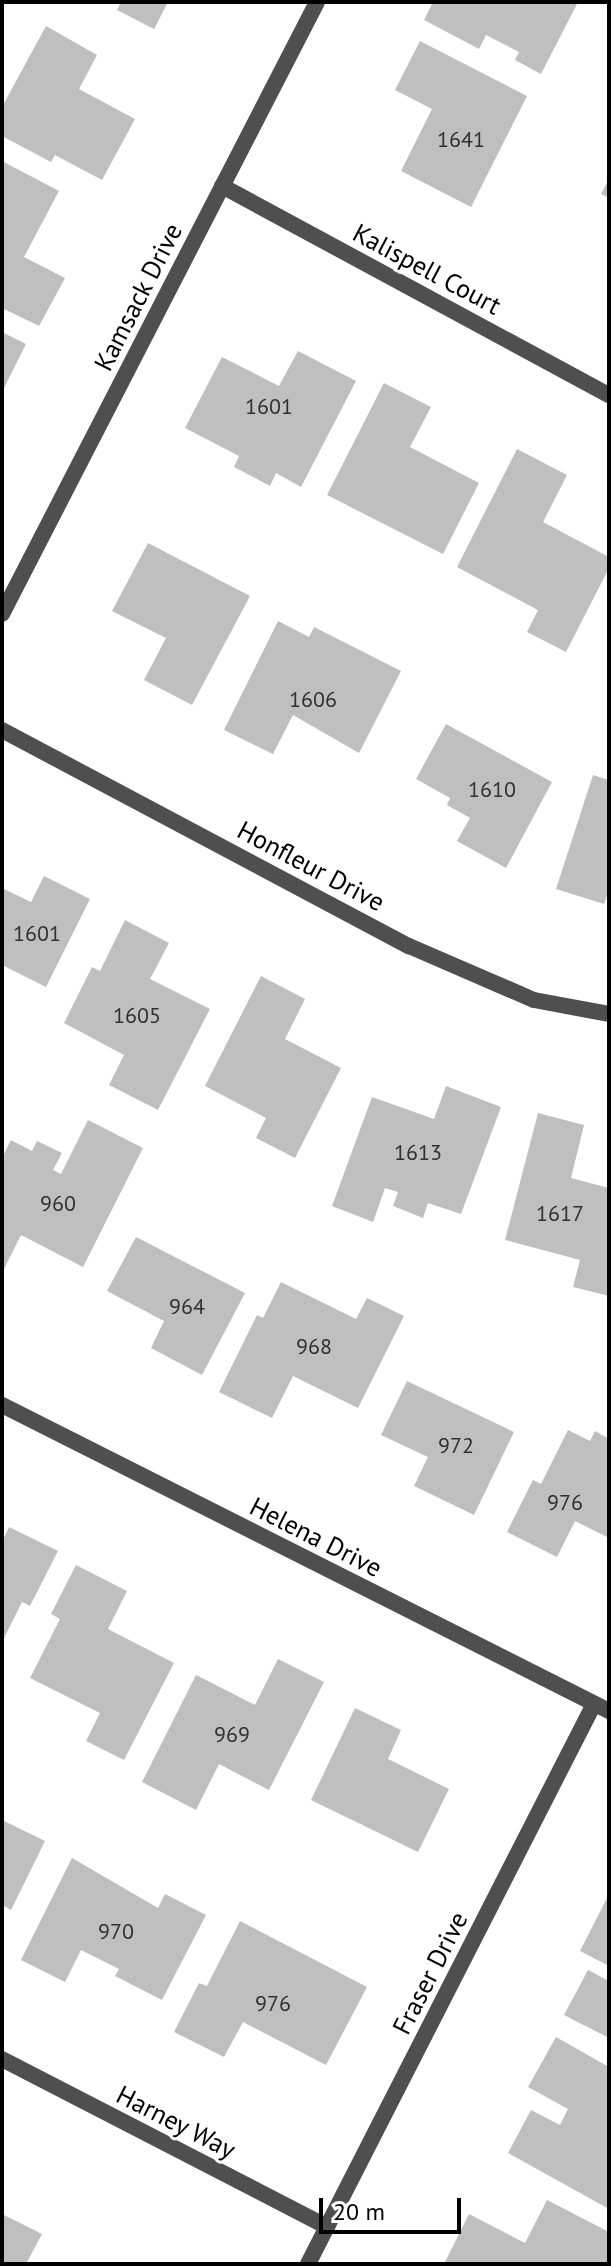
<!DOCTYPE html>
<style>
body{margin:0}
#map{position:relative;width:611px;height:2266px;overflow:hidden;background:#fff;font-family:"PT Sans",sans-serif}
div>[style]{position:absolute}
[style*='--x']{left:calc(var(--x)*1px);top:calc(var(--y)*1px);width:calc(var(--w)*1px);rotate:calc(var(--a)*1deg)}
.building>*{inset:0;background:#bfbfbf}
.street>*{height:16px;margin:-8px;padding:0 8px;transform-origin:8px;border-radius:8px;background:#4f4f4f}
span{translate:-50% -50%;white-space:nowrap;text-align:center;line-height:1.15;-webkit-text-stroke:6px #fff;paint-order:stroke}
.number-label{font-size:22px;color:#303030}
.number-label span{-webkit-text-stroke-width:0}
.street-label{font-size:26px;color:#000}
.frame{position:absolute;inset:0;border:4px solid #000;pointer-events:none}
.scale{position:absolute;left:319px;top:2198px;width:142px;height:36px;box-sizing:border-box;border:4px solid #000;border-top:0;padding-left:10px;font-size:24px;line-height:28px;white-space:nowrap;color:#000;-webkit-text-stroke:6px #fff;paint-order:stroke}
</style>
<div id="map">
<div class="building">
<i style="clip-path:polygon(121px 2px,168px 2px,154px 29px,117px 10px)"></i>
<i style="clip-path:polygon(433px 2px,578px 2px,541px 74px,515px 60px,519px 52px,486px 35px,479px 49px,424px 20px)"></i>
<i style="clip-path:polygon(46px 26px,97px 55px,79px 89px,135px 119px,102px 180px,55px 155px,51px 162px,2px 136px,2px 107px)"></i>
<i style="clip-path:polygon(420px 41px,527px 96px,471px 207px,401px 171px,432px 109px,395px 90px)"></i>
<i style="clip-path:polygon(2px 161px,59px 191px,24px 257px,65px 278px,39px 326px,2px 308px)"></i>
<i style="clip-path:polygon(609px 179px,609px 198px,601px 194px)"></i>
<i style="clip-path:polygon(2px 332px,26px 344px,2px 392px)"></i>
<i style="clip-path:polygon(298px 351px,356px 381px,301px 487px,276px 473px,270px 486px,234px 467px,239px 456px,185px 428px,222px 357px,279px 386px)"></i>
<i style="clip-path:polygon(384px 383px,431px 407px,410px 447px,479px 483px,443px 554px,327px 495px)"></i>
<i style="clip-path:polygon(517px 449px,567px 475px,543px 522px,609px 557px,609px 568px,566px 652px,527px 632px,538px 610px,457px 567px)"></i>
<i style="clip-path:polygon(148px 543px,250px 596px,192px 705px,144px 680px,166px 638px,112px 611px)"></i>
<i style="clip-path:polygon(278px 621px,309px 637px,314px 627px,401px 671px,359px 753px,293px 715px,273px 754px,224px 730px)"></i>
<i style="clip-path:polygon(446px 724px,552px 782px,506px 868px,457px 841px,470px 818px,447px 805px,450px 798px,416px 779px)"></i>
<i style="clip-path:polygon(593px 775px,609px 780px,609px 890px,604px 904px,556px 889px)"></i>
<i style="clip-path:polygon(44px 876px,90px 899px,46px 987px,2px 965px,2px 888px,31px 902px)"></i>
<i style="clip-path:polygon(125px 920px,169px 943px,150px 979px,210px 1009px,158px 1110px,109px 1085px,124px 1055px,64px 1023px,92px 967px,100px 971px)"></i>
<i style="clip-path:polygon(261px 976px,305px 999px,285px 1039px,341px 1068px,295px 1158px,256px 1138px,266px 1118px,205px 1086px)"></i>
<i style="clip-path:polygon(446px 1086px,501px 1107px,461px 1214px,428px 1203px,423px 1218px,393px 1206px,398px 1192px,385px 1188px,373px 1222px,332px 1206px,372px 1097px,434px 1119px)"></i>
<i style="clip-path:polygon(538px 1113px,584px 1125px,571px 1178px,609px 1188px,609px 1296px,573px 1287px,580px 1260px,505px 1240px)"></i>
<i style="clip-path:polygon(88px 1120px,143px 1148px,83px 1267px,21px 1235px,2px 1273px,2px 1158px,11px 1140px,32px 1151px,37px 1141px,62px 1153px,53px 1170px,61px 1174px)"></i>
<i style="clip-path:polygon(136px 1237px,245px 1293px,202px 1375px,151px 1348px,164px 1321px,107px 1291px)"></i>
<i style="clip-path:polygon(281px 1282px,356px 1319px,367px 1298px,404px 1316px,358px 1408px,293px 1376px,272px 1418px,219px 1392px,257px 1315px,263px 1318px)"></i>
<i style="clip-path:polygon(407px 1381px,514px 1432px,474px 1515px,414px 1486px,428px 1457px,381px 1435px)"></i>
<i style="clip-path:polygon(568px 1430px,590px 1441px,595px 1431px,609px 1439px,609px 1538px,575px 1521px,557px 1557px,507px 1532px,533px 1480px,541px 1484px)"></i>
<i style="clip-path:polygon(9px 1527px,58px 1551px,30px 1606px,22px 1602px,2px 1642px,2px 1542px)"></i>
<i style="clip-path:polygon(76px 1565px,127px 1591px,108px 1629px,174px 1663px,124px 1760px,86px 1741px,100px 1713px,30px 1678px,60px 1619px,51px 1614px)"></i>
<i style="clip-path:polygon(278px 1659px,324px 1682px,269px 1790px,219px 1764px,196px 1810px,142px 1782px,196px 1675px,255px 1705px)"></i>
<i style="clip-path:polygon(355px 1708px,401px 1730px,388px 1759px,449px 1789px,418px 1852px,311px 1800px)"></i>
<i style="clip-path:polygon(2px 1820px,45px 1841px,11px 1910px,2px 1905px)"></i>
<i style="clip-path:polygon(72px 1858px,158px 1908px,165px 1894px,206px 1915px,162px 2000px,115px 1976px,119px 1969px,81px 1950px,65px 1982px,21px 1960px)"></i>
<i style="clip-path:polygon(609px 1894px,609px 1966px,580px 1951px)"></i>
<i style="clip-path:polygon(240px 1921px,367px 1987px,326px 2065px,243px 2022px,224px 2057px,174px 2032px,199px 1983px,207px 1986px)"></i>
<i style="clip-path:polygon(588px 1970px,609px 1981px,609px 2038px,564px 2015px)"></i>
<i style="clip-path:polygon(556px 2037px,609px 2067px,609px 2209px,508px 2153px,531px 2110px,560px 2125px,568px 2109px,528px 2087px)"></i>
<i style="clip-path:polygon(547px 2200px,609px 2232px,609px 2264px,444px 2264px,469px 2214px,525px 2243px)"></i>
<i style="clip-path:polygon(2px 2214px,42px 2234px,26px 2264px,2px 2264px)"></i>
</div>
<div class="street">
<i style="--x:222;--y:186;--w:440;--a:28.4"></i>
<i style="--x:2;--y:614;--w:688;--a:-62.76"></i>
<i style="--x:2;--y:730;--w:461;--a:28"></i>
<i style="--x:409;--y:946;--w:136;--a:23.4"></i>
<i style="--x:534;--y:1000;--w:76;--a:10.6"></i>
<i style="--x:2;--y:1405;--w:680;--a:26.75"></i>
<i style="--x:2;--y:2059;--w:366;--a:27.3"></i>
<i style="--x:308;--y:2264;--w:629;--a:-62.95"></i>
</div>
<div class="number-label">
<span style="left:461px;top:140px">1641</span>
<span style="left:269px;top:407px">1601</span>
<span style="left:313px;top:700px">1606</span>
<span style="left:492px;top:790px">1610</span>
<span style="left:37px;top:934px">1601</span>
<span style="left:137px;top:1016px">1605</span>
<span style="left:418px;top:1153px">1613</span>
<span style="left:58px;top:1204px">960</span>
<span style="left:560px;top:1214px">1617</span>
<span style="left:187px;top:1307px">964</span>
<span style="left:314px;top:1347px">968</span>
<span style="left:456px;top:1446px">972</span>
<span style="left:565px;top:1503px">976</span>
<span style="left:232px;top:1735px">969</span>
<span style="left:116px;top:1932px">970</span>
<span style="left:273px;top:2004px">976</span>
</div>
<div class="street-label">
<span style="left:427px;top:269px;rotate:28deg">Kalispell Court</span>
<span style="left:138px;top:297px;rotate:-63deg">Kamsack Drive</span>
<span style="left:311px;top:866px;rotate:28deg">Honfleur Drive</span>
<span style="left:316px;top:1537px;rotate:27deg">Helena Drive</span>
<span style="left:430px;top:1973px;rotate:-63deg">Fraser Drive</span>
<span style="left:176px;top:2122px;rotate:27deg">Harney Way</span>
</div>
<div class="frame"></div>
<div class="scale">20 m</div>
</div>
